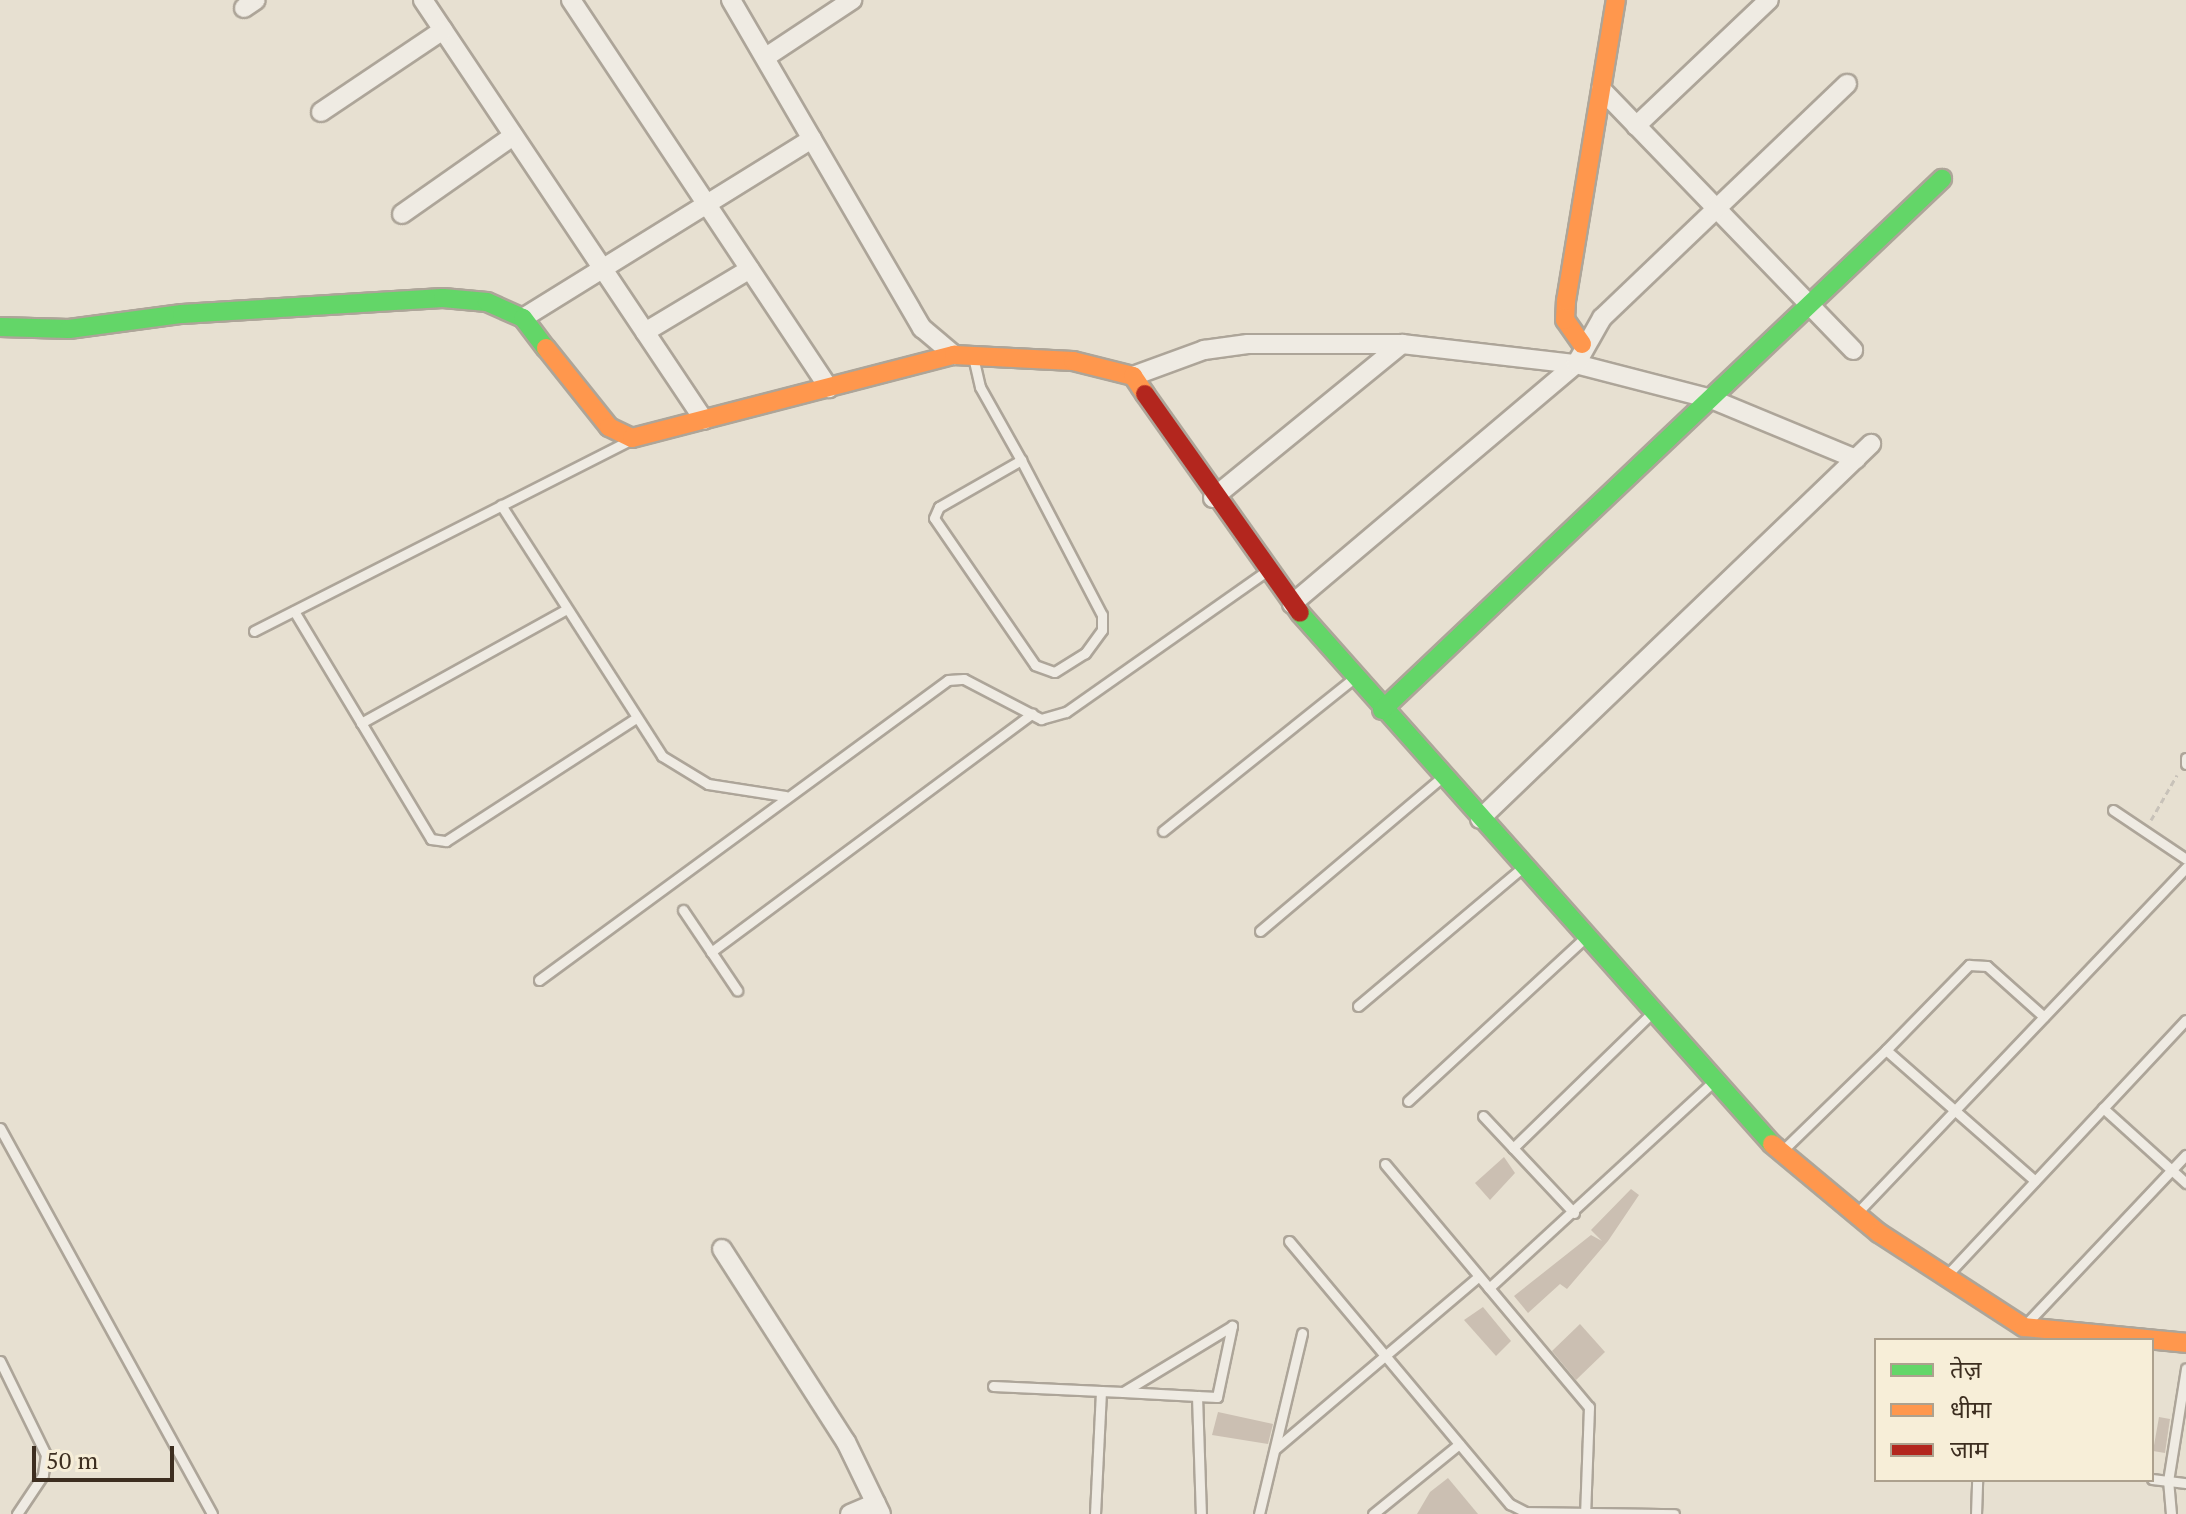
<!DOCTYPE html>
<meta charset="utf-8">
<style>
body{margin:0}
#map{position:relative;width:2186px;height:1514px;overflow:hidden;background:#e7e0d1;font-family:"PT Serif","Noto Sans Devanagari",serif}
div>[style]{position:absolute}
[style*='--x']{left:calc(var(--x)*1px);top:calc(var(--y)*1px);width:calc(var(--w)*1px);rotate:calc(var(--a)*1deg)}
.building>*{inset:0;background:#cbbfb2}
.path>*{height:3px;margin-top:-1.5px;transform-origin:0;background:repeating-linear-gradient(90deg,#c8c2b9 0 6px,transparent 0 10px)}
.roads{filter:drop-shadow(2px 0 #ada599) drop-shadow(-2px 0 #ada599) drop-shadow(0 2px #ada599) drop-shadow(0 -2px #ada599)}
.lane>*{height:9px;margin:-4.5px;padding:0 4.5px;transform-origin:4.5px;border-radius:4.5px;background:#efebe3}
.street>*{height:18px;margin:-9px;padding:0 9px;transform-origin:9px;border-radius:9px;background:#efebe3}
.fast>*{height:18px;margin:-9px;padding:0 9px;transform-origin:9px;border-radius:9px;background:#63d668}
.slow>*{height:18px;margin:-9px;padding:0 9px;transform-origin:9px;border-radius:9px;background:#ff974d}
.jam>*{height:18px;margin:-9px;padding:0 9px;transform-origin:9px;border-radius:9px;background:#b3261e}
span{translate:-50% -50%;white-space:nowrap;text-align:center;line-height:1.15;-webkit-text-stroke:7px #f7eed8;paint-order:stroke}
.legend{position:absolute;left:1874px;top:1338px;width:280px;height:144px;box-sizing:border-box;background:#f7eed8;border:2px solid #ada18e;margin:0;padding:10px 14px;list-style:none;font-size:24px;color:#3d2e20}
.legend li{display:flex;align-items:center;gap:16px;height:40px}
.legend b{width:40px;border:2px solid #ada18e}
.scale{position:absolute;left:32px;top:1446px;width:142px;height:36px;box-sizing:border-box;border:4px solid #3d2e20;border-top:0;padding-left:10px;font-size:24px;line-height:28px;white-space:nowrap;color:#3d2e20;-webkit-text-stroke:6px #f7eed8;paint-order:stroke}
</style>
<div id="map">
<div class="building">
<i style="clip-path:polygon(1504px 1157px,1515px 1173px,1490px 1200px,1475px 1183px)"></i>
<i style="clip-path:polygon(1631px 1189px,1639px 1195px,1608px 1241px,1567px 1289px,1560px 1284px,1528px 1313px,1514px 1296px,1591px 1235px,1602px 1241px,1591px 1230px)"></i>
<i style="clip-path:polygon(1483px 1307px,1511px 1341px,1496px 1356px,1464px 1320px)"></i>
<i style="clip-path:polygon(1580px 1324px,1605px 1352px,1576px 1380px,1552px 1351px)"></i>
<i style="clip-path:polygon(1218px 1412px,1273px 1424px,1268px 1444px,1212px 1435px)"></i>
<i style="clip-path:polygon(2159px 1417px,2170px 1419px,2165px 1453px,2153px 1451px)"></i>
<i style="clip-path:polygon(1448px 1478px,1478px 1514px,1417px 1514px,1430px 1492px)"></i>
</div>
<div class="path">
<i style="--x:2151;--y:820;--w:52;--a:-60"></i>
</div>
<div class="roads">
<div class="lane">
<i style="--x:974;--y:361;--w:27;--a:77"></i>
<i style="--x:980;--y:387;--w:84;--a:60.7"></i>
<i style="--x:1021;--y:460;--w:175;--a:62.4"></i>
<i style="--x:1102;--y:615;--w:15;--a:90"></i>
<i style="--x:1102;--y:630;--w:29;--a:126"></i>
<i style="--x:1085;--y:653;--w:36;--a:148"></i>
<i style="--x:1054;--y:672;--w:20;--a:-160"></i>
<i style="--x:1035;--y:665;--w:178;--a:-124.5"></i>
<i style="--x:934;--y:518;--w:12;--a:-66"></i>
<i style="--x:939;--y:507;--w:95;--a:-29.8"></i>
<i style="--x:501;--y:505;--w:298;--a:57.3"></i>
<i style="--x:662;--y:756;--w:54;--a:31.3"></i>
<i style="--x:708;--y:784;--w:78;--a:8.9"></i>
<i style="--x:294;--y:611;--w:266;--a:59"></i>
<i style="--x:431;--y:839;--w:15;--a:8"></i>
<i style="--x:446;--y:841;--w:226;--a:-32.9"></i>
<i style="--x:254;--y:631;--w:417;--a:-26.9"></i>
<i style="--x:361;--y:723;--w:235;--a:-29"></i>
<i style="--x:2186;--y:758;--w:6;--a:90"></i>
<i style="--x:2113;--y:810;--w:88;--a:33.9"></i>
<i style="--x:1163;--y:831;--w:245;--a:-38.7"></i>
<i style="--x:683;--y:910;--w:97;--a:56"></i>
<i style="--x:1260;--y:931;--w:238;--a:-40.2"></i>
<i style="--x:711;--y:952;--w:400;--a:-36.6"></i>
<i style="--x:539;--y:980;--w:507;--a:-36.26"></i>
<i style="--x:948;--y:680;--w:16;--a:-4"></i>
<i style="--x:964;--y:679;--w:87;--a:27.5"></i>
<i style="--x:1041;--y:719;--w:26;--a:-16"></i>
<i style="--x:1066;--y:712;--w:242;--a:-35.1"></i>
<i style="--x:1358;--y:1006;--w:216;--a:-40.1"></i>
<i style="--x:1886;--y:1050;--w:119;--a:-45.7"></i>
<i style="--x:1969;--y:965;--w:18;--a:3"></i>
<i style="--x:1987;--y:966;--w:76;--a:41.8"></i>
<i style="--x:1408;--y:1101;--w:242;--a:-42.7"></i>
<i style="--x:2103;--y:1108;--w:112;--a:42.1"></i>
<i style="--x:1483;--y:1116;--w:133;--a:46.8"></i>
<i style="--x:0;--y:1128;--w:440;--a:61.2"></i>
<i style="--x:1513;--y:1148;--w:192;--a:-44.2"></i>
<i style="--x:1783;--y:1150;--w:144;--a:-44.2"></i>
<i style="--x:1886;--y:1050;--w:198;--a:41.3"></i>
<i style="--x:1385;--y:1164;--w:317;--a:50"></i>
<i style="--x:1589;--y:1407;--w:107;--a:92.1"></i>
<i style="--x:1857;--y:1213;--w:477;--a:-46.4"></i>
<i style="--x:1289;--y:1241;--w:344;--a:50"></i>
<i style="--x:1510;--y:1504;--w:18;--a:27"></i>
<i style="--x:1526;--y:1512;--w:148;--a:0.8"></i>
<i style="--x:1948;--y:1274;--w:348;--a:-46.9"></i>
<i style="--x:1489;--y:1288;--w:304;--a:-42.6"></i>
<i style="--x:2026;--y:1324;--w:233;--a:-46.6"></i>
<i style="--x:0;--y:1361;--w:105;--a:63.9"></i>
<i style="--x:46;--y:1455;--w:20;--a:99"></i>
<i style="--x:43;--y:1475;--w:47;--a:123.7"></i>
<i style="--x:993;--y:1386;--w:130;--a:2.6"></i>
<i style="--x:1123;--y:1392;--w:74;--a:3.1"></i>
<i style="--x:1197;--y:1396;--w:20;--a:3"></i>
<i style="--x:1217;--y:1397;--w:73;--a:-78.1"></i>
<i style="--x:1232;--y:1326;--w:127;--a:148.8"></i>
<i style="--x:1197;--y:1396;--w:118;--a:88.1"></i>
<i style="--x:1275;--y:1449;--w:267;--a:-40.3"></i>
<i style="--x:2152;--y:1479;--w:34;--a:7"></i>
<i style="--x:1095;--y:1514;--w:123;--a:-87.2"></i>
<i style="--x:1259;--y:1514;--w:186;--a:-76.6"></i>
<i style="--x:1373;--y:1514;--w:111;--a:-39.1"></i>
<i style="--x:1976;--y:1514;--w:34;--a:-88"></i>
<i style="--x:2171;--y:1514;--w:33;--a:-95"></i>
<i style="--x:2168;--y:1481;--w:114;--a:-80.9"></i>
</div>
<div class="street">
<i style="--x:423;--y:0;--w:505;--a:56.22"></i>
<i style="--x:571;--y:0;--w:466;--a:56.4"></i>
<i style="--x:731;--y:0;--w:380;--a:59.8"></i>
<i style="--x:922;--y:328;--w:42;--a:40.2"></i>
<i style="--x:244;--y:8;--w:14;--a:-34"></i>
<i style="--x:769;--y:55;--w:100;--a:-33.5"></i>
<i style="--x:1601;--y:89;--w:363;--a:46"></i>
<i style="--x:321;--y:112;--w:147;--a:-33.9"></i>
<i style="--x:1636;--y:126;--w:183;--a:-43.5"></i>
<i style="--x:402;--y:214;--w:136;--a:-35.1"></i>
<i style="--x:523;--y:318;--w:340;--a:-31.8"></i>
<i style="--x:645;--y:332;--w:122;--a:-31"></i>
<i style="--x:1133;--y:376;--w:76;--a:-20.1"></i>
<i style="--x:1204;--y:350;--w:44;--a:-7.8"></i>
<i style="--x:1248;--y:344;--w:154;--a:0"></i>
<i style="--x:1402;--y:344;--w:175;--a:6.6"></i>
<i style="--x:1576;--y:364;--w:139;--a:14.5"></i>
<i style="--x:1711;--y:399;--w:157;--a:22.5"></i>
<i style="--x:1213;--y:498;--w:244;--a:-39.2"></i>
<i style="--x:1292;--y:604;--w:372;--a:-40.2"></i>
<i style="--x:1576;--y:364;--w:53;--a:-60.5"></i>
<i style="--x:1602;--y:318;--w:339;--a:-43.7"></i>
<i style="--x:1480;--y:819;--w:542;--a:-43.8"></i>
<i style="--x:722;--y:1249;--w:229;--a:57.3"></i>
<i style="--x:846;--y:1442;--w:80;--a:64.1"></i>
<i style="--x:850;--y:1514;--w:28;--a:-23"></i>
</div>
<div class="fast">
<i style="--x:0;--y:327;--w:69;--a:1.7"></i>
<i style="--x:69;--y:329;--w:114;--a:-7.6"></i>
<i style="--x:182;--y:314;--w:261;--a:-3.5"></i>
<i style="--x:443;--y:298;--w:44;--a:5.2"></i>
<i style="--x:487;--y:302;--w:39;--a:24"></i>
<i style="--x:523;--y:318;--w:38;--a:53"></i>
<i style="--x:1300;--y:613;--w:710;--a:48.37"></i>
<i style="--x:1382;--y:710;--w:772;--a:-43.48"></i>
</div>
<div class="slow">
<i style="--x:1582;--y:344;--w:29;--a:-125"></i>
<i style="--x:1565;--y:320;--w:19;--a:-87"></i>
<i style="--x:1566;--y:301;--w:305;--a:-80.6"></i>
<i style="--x:546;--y:348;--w:101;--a:51.4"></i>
<i style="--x:609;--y:427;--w:25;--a:26"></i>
<i style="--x:632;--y:438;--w:333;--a:-14.5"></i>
<i style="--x:954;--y:355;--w:119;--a:2.9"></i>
<i style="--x:1073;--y:361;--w:62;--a:14"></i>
<i style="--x:1133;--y:376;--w:22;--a:56"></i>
<i style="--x:1772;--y:1144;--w:139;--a:39.8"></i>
<i style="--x:1879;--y:1233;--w:173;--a:33"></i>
<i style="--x:2024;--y:1327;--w:163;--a:5.6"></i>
</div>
<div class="jam">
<i style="--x:1145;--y:394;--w:268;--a:54.7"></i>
</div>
</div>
<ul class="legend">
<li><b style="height:10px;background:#63d668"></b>तेज़</li>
<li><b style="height:10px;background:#ff974d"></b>धीमा</li>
<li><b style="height:10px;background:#b3261e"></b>जाम</li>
</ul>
<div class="scale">50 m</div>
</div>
